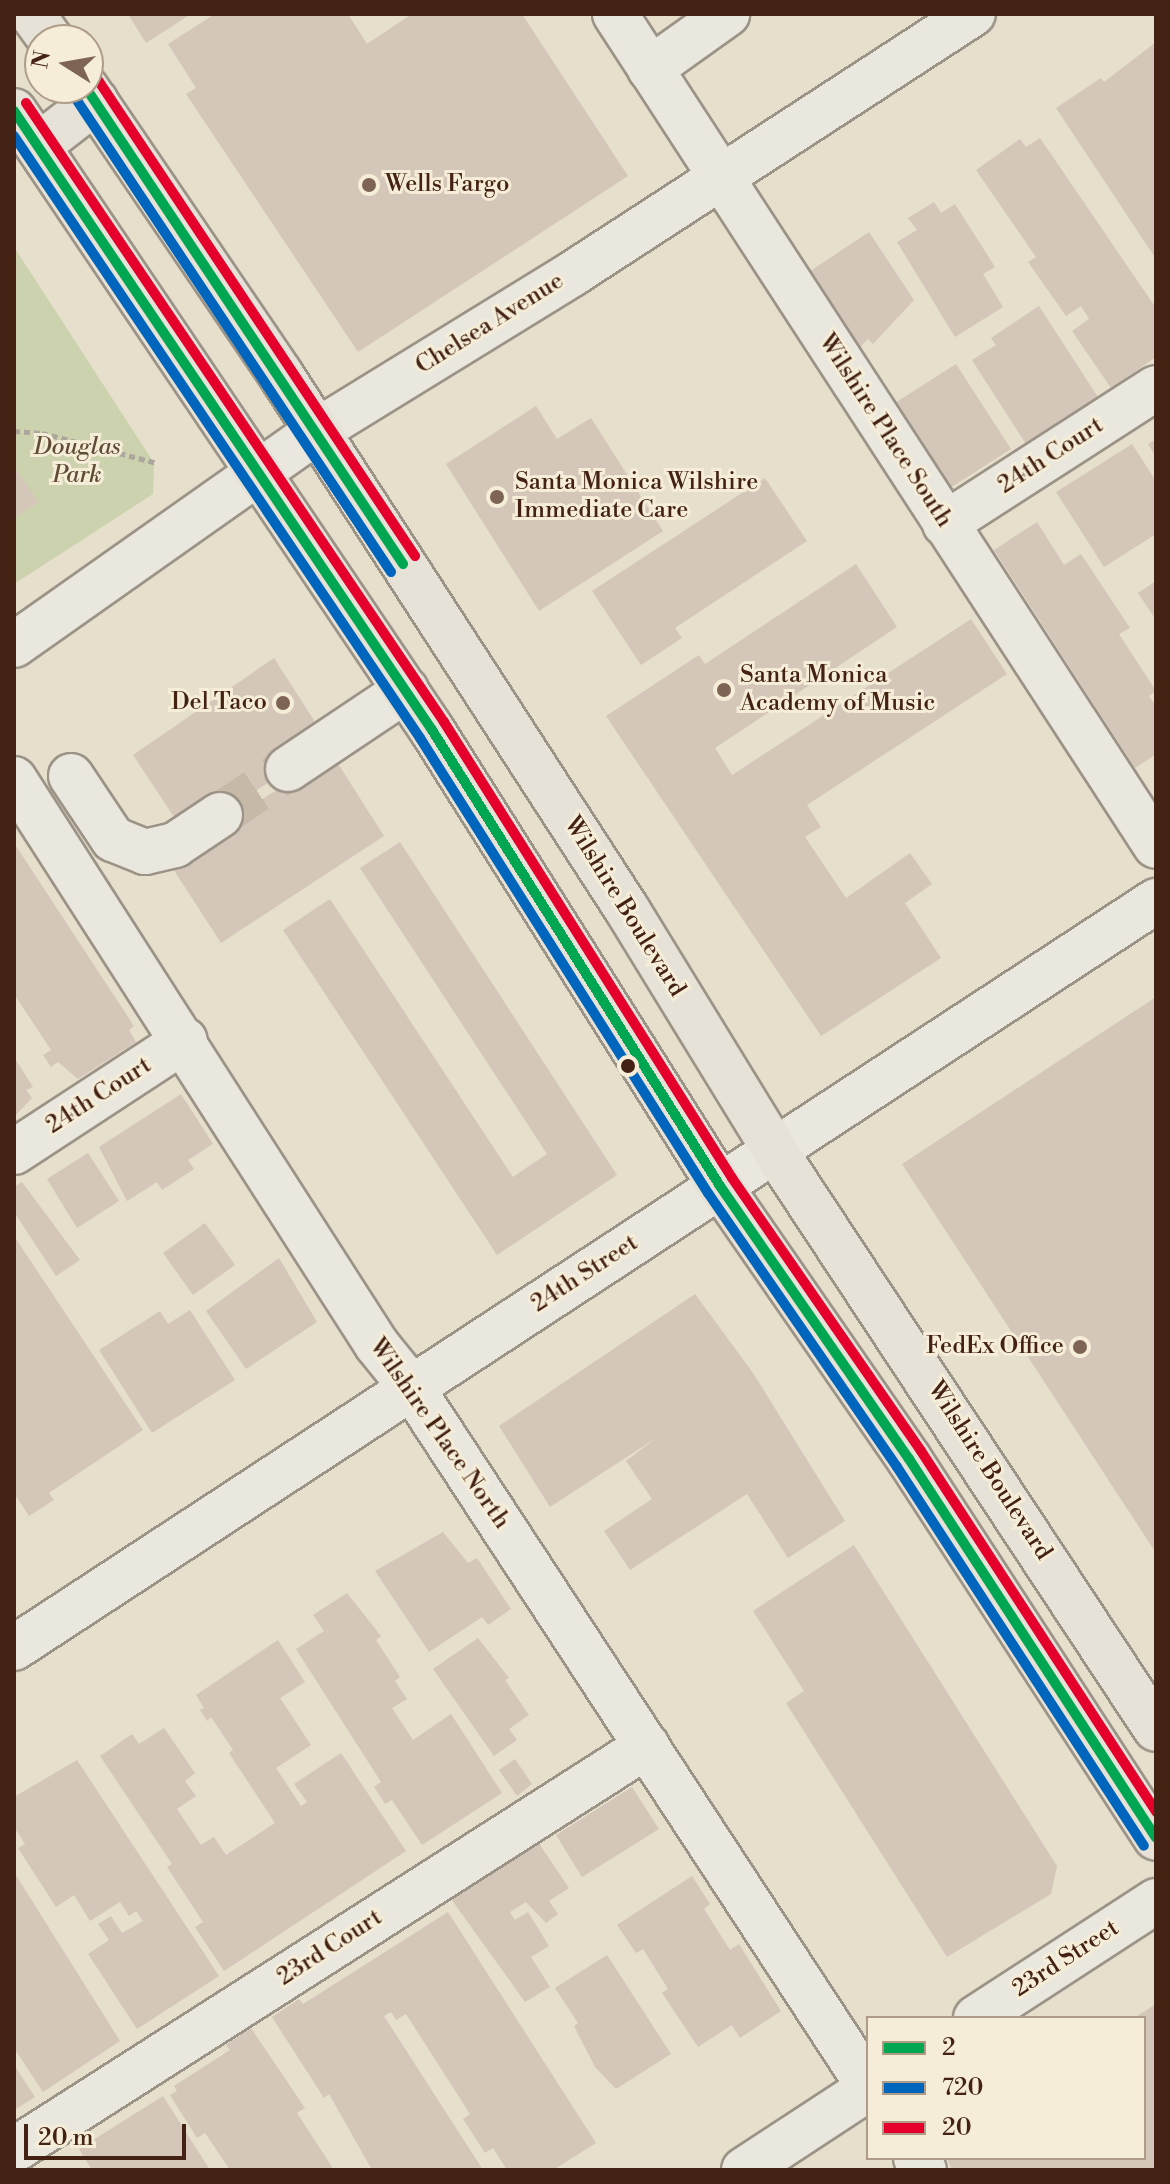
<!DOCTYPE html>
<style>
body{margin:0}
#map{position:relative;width:1170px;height:2184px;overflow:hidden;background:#e6dfcc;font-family:"Libre Bodoni",serif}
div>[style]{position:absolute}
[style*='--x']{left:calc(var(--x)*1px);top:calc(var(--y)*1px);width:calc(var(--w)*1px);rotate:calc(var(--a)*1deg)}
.green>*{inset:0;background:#ccd1ae}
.building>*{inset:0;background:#d4c6b9}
.minor-tunnel>*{height:44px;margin-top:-22px;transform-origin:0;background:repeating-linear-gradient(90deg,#c6b9a7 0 44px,transparent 0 66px)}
.path>*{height:5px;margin-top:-2.5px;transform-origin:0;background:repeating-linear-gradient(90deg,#aca69d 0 6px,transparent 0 10px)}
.roads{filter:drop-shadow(2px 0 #9c9387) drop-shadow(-2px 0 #9c9387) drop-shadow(0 2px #9c9387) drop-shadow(0 -2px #9c9387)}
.minor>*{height:44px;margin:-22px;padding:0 22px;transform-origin:22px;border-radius:22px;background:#eae7de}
.major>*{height:44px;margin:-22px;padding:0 22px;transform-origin:22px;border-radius:22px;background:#e7e2d8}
.bus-1>*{height:10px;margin:-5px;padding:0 5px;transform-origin:5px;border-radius:5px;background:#00a651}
.bus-2>*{height:10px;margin:-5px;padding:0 5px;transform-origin:5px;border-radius:5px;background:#0065bd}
.bus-3>*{height:10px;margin:-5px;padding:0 5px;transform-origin:5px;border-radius:5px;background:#e4002b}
.dots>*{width:22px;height:22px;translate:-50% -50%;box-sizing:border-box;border:4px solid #f5edd7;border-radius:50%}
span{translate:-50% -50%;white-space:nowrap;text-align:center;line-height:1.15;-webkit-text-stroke:6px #f5edd7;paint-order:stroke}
.poi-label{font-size:24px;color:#442213}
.left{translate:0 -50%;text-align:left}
.right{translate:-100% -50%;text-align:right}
.street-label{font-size:24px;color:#442213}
.park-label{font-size:24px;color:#604b34;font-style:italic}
.frame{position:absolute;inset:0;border:16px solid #442213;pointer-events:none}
.legend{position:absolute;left:866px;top:2016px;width:280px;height:144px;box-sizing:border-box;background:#f5edd7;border:2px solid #ae9c89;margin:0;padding:10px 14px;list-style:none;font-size:24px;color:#442213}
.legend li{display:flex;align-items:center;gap:16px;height:40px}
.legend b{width:40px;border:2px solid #ae9c89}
.north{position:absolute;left:24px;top:24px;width:80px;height:80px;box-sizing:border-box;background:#f5edd7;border:2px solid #ae9c89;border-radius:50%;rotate:281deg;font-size:22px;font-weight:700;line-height:32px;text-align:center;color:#442213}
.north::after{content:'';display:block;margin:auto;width:28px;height:36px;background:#7d6454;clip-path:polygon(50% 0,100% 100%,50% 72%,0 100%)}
.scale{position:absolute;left:24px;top:2124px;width:162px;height:36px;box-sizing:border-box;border:4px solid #442213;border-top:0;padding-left:10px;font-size:24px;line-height:28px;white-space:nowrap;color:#442213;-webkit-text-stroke:6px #f5edd7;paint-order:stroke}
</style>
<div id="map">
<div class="green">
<i style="clip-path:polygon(14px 247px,154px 463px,153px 494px,14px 584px)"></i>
</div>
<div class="building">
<i style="clip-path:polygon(128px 14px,191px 14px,146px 43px)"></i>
<i style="clip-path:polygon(215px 14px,348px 14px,367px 44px,412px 14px,522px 14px,628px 176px,358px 352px,186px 94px,196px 88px,168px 44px)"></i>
<i style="clip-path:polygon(1156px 42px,1156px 259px,1056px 108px,1101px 78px,1104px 82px)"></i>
<i style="clip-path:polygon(1040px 138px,1156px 308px,1156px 357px,1111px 388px,1072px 331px,1089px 319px,1081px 306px,1066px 316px,1028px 262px,1036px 257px,976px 170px,1020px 139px,1026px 147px)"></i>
<i style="clip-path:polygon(934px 202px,941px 213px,955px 204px,995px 267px,983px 274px,1003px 307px,955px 337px,897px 242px,917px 230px,908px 218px)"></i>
<i style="clip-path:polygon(869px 232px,914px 300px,873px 344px,868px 339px,854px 353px,803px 276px)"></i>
<i style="clip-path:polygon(1039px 306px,1103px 405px,1031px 452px,972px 360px,996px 345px,991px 338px)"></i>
<i style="clip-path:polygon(956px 364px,1011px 449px,944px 492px,884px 410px)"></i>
<i style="clip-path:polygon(536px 406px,557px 439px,591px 418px,663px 531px,539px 611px,446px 464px)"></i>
<i style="clip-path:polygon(1156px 439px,1156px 457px,1148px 444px)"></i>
<i style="clip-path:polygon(1132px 444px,1156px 481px,1156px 534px,1104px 567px,1056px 492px)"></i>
<i style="clip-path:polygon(14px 466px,38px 502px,14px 518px)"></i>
<i style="clip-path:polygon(765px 478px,807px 541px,675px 628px,682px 638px,641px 665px,592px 591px)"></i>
<i style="clip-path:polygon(1037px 522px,1064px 565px,1081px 554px,1130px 628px,1119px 634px,1156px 691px,1149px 696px,1156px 706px,1156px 754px,1135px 768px,994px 550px)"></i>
<i style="clip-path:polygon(856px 564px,897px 627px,715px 748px,732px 775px,971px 619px,1007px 674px,807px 805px,821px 827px,805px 837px,846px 898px,910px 853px,932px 884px,905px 903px,941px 958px,821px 1036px,606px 716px,699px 655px,705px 664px)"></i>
<i style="clip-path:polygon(1156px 581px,1156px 620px,1138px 593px)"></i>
<i style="clip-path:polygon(274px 658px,315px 722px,309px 748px,288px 769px,220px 815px,178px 823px,133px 755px)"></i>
<i style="clip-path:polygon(324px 759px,335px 759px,384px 836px,221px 943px,168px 861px)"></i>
<i style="clip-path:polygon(400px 842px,617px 1175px,497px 1255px,283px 930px,330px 899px,513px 1177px,547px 1154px,360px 868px)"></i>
<i style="clip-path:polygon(14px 843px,134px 1026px,129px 1030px,136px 1042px,78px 1079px,58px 1062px,51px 1067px,43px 1055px,51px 1050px,14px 994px)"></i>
<i style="clip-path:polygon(1156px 997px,1156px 1553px,902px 1164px)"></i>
<i style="clip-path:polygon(14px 1057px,33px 1087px,26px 1090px,32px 1098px,14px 1117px)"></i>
<i style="clip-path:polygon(181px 1094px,213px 1144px,188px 1160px,194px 1169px,162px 1190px,157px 1182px,127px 1201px,99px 1147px)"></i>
<i style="clip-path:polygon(88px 1153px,119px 1201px,77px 1228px,47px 1179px)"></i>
<i style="clip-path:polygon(22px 1182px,80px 1260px,56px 1276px,14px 1212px,14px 1187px)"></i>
<i style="clip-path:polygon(205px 1223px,235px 1265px,193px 1295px,163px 1253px)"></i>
<i style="clip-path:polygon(14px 1236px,143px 1430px,49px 1493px,54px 1500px,29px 1516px,14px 1493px)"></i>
<i style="clip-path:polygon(279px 1258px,317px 1322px,246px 1369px,206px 1311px)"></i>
<i style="clip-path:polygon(695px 1294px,753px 1373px,845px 1521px,788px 1558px,747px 1494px,630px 1570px,604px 1531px,652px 1499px,626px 1461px,656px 1438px,550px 1507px,499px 1426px)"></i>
<i style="clip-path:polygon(190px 1310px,235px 1380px,152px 1433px,99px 1350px,160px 1311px,168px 1324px)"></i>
<i style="clip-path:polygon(443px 1532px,468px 1563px,477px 1558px,511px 1609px,488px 1625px,482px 1617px,429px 1652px,375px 1571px)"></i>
<i style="clip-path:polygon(854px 1545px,1057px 1866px,1051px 1894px,947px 1957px,786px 1703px,804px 1691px,753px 1611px)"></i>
<i style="clip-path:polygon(347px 1593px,381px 1636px,376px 1640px,400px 1677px,395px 1681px,407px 1699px,392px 1708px,413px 1740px,451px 1714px,502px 1793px,422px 1845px,392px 1800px,385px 1804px,374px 1787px,381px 1782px,296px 1649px,324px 1631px,313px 1615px)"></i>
<i style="clip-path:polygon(478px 1638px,509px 1678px,505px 1680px,529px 1715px,509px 1729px,517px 1740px,494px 1756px,433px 1669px)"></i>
<i style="clip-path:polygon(278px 1640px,305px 1682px,280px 1698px,311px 1745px,276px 1768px,301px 1806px,307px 1802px,294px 1784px,341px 1753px,406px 1851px,224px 1971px,195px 1927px,203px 1922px,167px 1867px,172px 1864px,100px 1756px,132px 1734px,139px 1744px,164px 1728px,195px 1773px,185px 1781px,196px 1796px,177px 1809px,201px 1845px,214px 1837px,226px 1855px,275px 1823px,229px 1753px,233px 1750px,211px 1717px,207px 1721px,200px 1710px,204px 1708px,196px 1695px)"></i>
<i style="clip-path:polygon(515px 1759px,532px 1784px,517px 1796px,499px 1770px)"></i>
<i style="clip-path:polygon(77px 1760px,219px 1976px,137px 2029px,88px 1954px,109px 1940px,98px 1924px,111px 1916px,122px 1933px,143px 1921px,136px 1911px,129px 1916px,120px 1902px,90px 1921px,74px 1895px,56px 1907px,18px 1848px,25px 1844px,14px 1827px,14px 1797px)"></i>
<i style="clip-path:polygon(632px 1787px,659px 1829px,582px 1877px,556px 1835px)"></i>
<i style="clip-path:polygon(534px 1836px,569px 1888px,549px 1901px,558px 1914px,546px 1923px,526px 1902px,510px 1912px,515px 1920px,528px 1912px,549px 1946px,531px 1957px,550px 1987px,525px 2002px,446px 1892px)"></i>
<i style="clip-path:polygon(14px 1872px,120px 2041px,43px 2092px,14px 2048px)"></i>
<i style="clip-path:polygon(692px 1876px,710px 1904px,704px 1909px,730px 1950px,739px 1944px,781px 2011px,740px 2038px,732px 2025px,698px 2047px,662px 1993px,668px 1989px,643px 1949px,636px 1953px,617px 1925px)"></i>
<i style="clip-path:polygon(448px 1912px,596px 2143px,553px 2170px,507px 2170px,493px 2148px,485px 2153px,463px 2119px,470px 2114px,406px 2014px,396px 2020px,391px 2012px,384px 2016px,483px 2170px,372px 2170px,329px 2094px,324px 2098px,272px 2017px,299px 1999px,303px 2004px)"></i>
<i style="clip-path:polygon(607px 1955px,671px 2054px,616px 2089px,595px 2067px,574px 2026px,578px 2023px,555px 1988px)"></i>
<i style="clip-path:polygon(1156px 2004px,1156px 2170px,952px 2170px,947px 2158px,1144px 2158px,1144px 2018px,1134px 2018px)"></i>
<i style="clip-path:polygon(251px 2028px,305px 2108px,297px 2113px,334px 2170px,230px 2170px,205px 2133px,197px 2138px,170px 2095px,177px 2091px,174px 2086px,230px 2050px,226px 2045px)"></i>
<i style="clip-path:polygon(14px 2065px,35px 2097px,14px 2110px)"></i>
<i style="clip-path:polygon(163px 2096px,210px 2170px,92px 2170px,79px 2149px)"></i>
</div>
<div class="minor-tunnel">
<i style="--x:220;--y:815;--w:82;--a:-34.1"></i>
</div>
<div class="path">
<i style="--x:14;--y:431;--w:28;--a:4"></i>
<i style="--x:42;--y:433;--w:119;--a:14.6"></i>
</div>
<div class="roads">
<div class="minor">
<i style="--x:615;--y:14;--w:992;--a:56.97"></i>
<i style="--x:650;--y:69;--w:95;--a:-35.5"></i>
<i style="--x:945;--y:524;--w:251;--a:-32.8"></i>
<i style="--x:14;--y:645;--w:371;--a:-35.2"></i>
<i style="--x:317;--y:431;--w:299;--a:-31.6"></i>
<i style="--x:572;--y:274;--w:478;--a:-33"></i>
<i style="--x:288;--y:769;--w:142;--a:-33.8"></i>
<i style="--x:71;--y:776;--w:76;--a:56.3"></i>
<i style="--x:113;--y:839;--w:35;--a:22"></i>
<i style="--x:145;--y:852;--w:31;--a:-13"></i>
<i style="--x:175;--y:845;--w:54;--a:-33.7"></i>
<i style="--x:14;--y:779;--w:672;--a:57.33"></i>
<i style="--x:377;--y:1345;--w:55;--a:50.9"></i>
<i style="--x:412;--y:1388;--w:833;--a:56.81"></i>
<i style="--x:14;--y:1152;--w:204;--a:-33.2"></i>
<i style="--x:14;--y:1648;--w:1365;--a:-33.19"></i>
<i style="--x:976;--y:2018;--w:215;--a:-33"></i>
<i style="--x:14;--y:2150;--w:751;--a:-32.55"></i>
<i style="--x:916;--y:2158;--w:14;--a:56"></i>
<i style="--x:744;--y:2170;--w:148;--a:-33.2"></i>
</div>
<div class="major">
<i style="--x:32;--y:14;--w:32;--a:54"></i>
<i style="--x:86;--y:88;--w:347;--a:55.8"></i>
<i style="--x:281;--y:375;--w:639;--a:57.08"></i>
<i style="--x:628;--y:911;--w:281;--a:58.5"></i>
<i style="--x:775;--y:1151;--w:692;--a:56.61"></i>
<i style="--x:14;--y:111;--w:747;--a:55.97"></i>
<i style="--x:432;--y:730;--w:539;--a:57.72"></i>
<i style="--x:720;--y:1186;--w:332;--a:55.3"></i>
<i style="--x:909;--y:1459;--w:452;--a:56.9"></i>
<i style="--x:38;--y:146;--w:73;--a:-37.8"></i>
</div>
</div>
<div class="bus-1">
<i style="--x:86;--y:88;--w:572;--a:56.34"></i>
<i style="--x:14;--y:111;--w:747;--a:55.97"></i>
<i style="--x:432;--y:730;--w:539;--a:57.72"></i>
<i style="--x:720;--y:1186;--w:332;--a:55.3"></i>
<i style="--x:909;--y:1459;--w:452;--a:56.9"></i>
</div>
<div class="bus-2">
<i style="--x:74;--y:96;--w:572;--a:56.34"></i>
<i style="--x:14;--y:136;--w:726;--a:56"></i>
<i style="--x:420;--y:738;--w:538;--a:57.67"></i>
<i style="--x:708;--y:1193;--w:333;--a:55.4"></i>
<i style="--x:897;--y:1467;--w:452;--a:56.9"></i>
</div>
<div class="bus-3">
<i style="--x:98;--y:80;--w:572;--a:56.34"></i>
<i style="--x:26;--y:103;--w:747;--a:55.97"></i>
<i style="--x:444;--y:722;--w:539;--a:57.72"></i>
<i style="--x:732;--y:1178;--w:332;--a:55.3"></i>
<i style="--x:921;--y:1451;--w:431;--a:56.9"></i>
</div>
<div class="dots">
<i style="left:369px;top:185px;background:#7d6454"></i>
<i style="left:497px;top:497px;background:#7d6454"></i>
<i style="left:724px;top:690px;background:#7d6454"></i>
<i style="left:283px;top:703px;background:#7d6454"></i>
<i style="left:628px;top:1066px;background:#442213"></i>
<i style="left:1080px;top:1347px;background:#7d6454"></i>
</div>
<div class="poi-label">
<span class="left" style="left:385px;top:185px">Wells Fargo</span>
<span class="left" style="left:515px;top:497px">Santa Monica Wilshire<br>Immediate Care</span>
<span class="left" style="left:740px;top:690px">Santa Monica<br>Academy of Music</span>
<span class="right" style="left:267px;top:703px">Del Taco</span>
<span class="right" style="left:1064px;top:1347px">FedEx Office</span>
</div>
<div class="street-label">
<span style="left:490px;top:324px;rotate:-32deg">Chelsea Avenue</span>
<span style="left:885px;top:431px;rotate:57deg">Wilshire Place South</span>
<span style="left:1051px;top:456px;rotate:-33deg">24th Court</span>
<span style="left:624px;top:907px;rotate:58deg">Wilshire Boulevard</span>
<span style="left:99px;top:1096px;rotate:-33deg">24th Court</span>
<span style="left:585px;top:1274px;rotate:-33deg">24th Street</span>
<span style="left:439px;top:1434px;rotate:55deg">Wilshire Place North</span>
<span style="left:989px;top:1471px;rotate:57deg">Wilshire Boulevard</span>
<span style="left:330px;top:1948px;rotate:-33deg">23rd Court</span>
<span style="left:1066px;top:1959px;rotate:-33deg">23rd Street</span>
</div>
<div class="park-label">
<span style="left:77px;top:462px">Douglas<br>Park</span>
</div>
<div class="frame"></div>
<ul class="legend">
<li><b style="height:10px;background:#00a651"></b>2</li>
<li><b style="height:10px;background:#0065bd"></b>720</li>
<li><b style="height:10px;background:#e4002b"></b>20</li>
</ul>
<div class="north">N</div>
<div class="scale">20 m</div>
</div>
